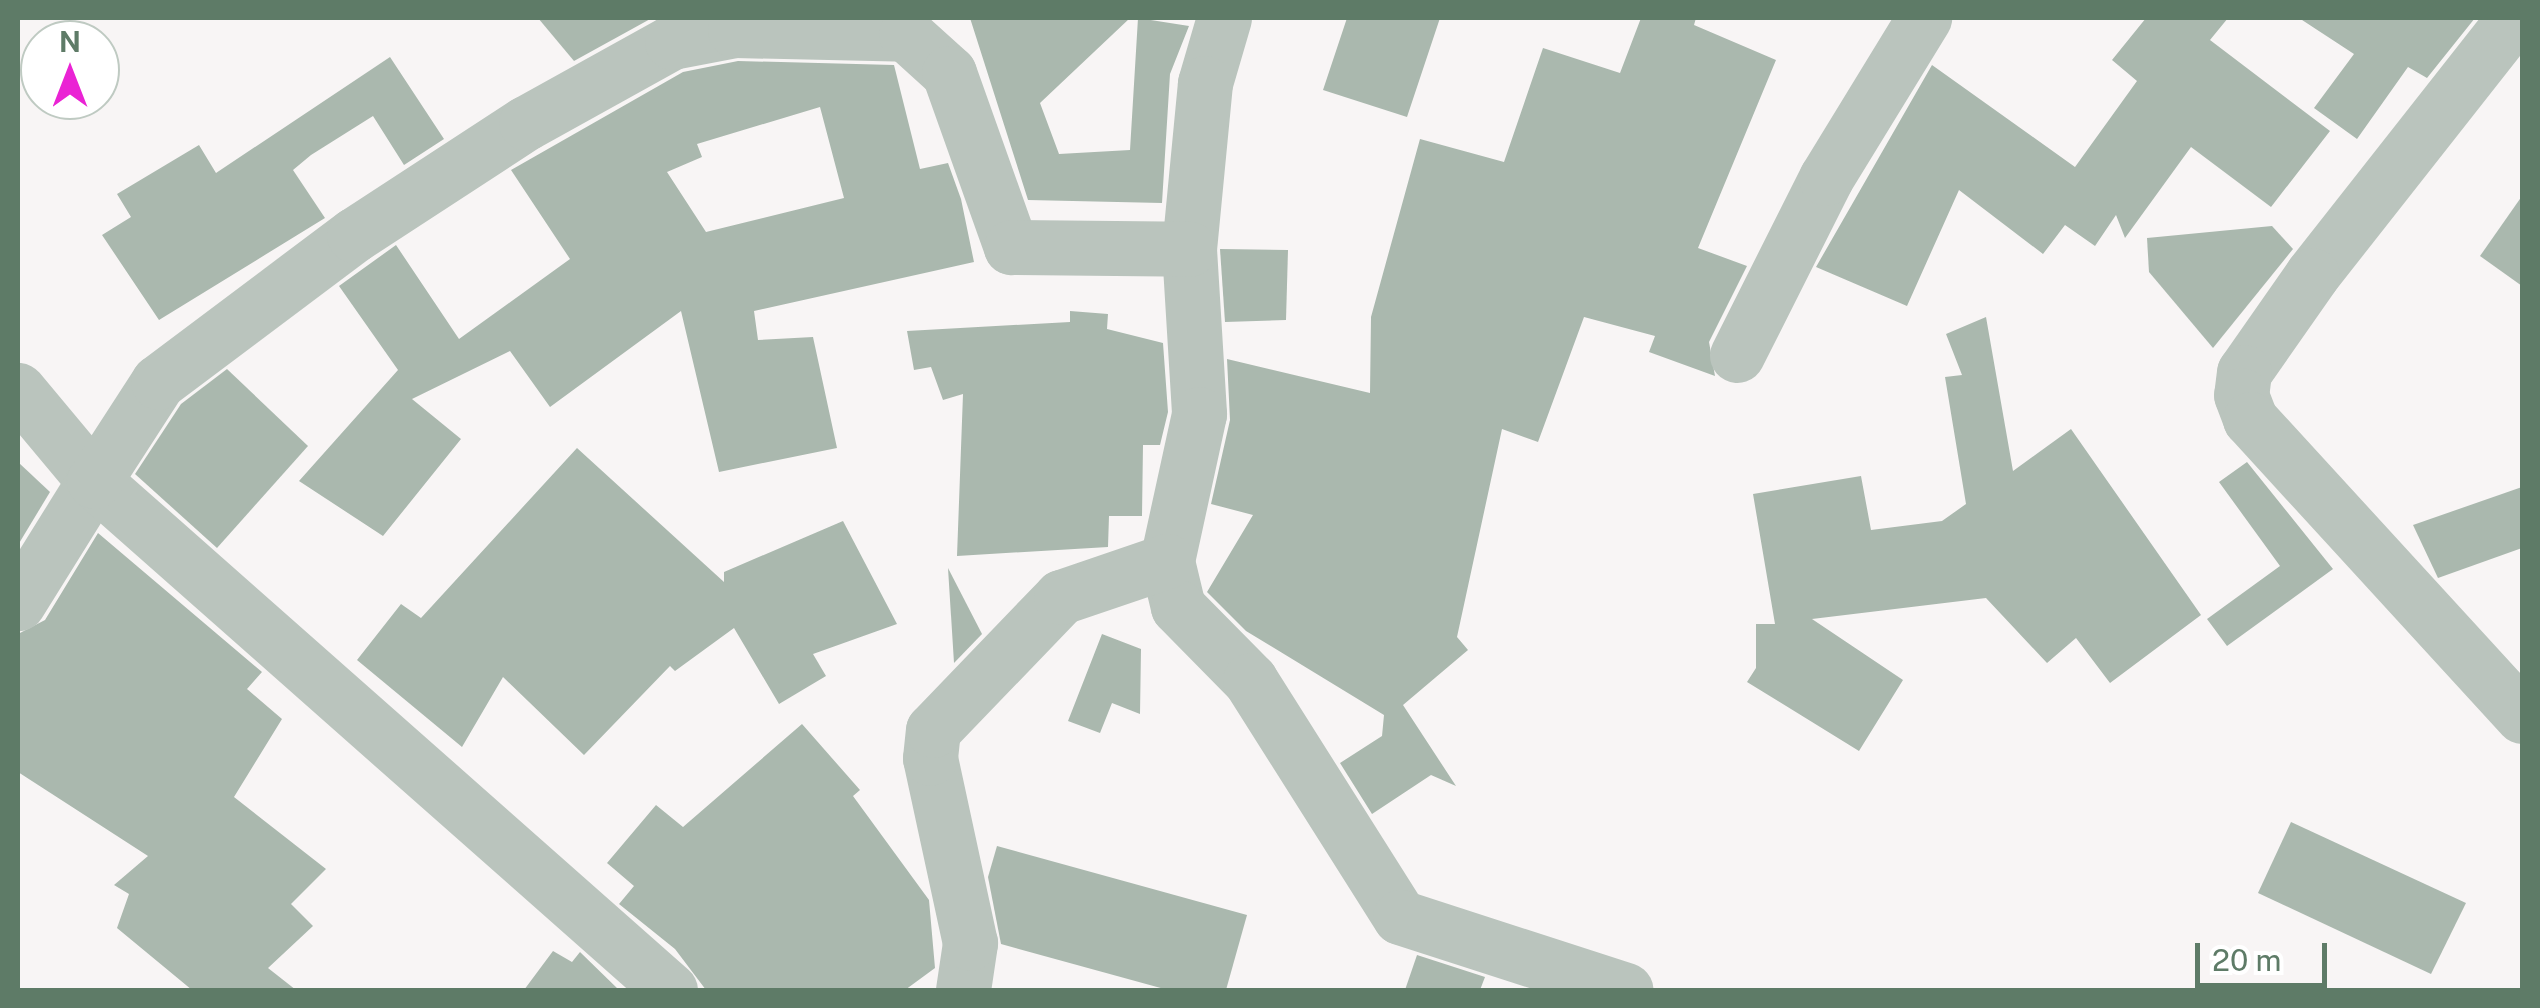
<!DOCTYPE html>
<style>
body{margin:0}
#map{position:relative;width:2540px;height:1008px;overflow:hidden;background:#f8f5f5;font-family:"Public Sans",sans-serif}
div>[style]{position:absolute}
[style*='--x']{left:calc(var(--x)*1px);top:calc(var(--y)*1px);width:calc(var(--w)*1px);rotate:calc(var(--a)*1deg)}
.building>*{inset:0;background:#aab8ae}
.minor>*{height:55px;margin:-27.5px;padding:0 27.5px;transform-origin:27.5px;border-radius:27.5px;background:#bac4bd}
span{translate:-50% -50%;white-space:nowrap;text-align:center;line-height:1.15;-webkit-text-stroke:10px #fff;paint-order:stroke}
.frame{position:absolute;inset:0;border:20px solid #5e7b67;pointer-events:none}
.north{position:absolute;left:20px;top:20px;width:100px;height:100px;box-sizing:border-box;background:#fff;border:2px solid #bfcac2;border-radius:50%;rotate:0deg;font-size:28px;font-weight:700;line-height:40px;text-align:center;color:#5e7b67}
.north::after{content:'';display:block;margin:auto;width:35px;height:45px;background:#ea23d4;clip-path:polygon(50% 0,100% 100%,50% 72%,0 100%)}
.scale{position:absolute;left:2195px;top:943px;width:132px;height:45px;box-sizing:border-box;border:5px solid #5e7b67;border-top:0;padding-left:12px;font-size:30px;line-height:35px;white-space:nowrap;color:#5e7b67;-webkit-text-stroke:8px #fff;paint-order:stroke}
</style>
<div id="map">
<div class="building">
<i style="clip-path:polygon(538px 18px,652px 18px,574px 61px)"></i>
<i style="clip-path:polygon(970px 18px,1130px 18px,1040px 103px,1059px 154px,1130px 150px,1138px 18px,1189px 26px,1170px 74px,1162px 203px,1028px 200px)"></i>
<i style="clip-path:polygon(1347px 18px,1440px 18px,1407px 117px,1323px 90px)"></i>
<i style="clip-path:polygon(1641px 18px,1696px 18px,1694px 25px,1776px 60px,1698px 248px,1747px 266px,1709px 342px,1715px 376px,1649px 352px,1655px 336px,1584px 317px,1538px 442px,1502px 429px,1457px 637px,1468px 650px,1403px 705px,1456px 786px,1431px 775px,1372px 814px,1340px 763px,1382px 736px,1384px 715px,1246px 631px,1207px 592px,1253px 515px,1211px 504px,1230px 420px,1227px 359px,1370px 393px,1371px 317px,1420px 139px,1504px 162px,1543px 48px,1620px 73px)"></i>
<i style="clip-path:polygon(2146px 18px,2228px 18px,2210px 40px,2330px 131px,2271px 207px,2191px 147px,2125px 238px,2116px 215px,2095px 246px,2065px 225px,2043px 254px,1959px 190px,1907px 306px,1816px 267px,1932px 65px,2075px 167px,2137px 81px,2112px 60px)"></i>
<i style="clip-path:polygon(2299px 18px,2475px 18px,2427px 78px,2408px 67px,2357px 139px,2314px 108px,2354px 54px)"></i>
<i style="clip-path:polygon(390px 57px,444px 139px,404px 165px,373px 116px,311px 155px,293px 170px,325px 218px,159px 320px,102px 235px,131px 217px,117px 194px,199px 145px,216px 173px)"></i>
<i style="clip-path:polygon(evenodd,738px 61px,894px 65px,920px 169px,948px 163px,961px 199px,974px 262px,754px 311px,758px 340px,813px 337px,837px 448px,719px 472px,681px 311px,550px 407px,510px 351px,412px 399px,461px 439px,383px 536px,299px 481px,398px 370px,339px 286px,396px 245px,459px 339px,570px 259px,511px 170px,683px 72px,738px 61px,820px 107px,844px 198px,706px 232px,667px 172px,702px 157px,697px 144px,820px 107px)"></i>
<i style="clip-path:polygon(2522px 196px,2522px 286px,2480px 256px)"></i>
<i style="clip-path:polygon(2272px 226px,2293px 249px,2213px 348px,2149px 272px,2147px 238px)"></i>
<i style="clip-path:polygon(1220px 249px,1288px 250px,1286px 320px,1225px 322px)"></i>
<i style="clip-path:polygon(1070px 311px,1108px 314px,1107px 329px,1163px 343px,1168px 412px,1160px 445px,1143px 445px,1142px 516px,1109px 516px,1108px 547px,957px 556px,963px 394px,943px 400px,931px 367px,914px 370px,907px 331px,1070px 322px)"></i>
<i style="clip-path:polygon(1986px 317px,2013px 471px,2071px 429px,2201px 615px,2110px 683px,2076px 638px,2047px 663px,1986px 598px,1812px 619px,1903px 680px,1859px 751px,1747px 682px,1756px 668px,1756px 624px,1775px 624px,1753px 494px,1861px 476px,1871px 530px,1942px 521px,1966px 504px,1945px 377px,1962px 375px,1946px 334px)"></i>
<i style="clip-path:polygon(227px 369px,308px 446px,217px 548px,135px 474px,181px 404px)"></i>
<i style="clip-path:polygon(577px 448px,724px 582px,724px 572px,843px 521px,897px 624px,813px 654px,826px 676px,779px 704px,734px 628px,675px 671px,670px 666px,584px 755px,503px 677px,462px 747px,357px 660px,401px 604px,421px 618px)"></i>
<i style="clip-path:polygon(18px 462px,50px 492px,18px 545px)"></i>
<i style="clip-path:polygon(2247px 462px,2333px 569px,2227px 646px,2207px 619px,2280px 566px,2219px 482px)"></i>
<i style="clip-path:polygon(2522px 487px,2522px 548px,2438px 578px,2413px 525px)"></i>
<i style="clip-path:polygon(98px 533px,262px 672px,247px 689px,282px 719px,234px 797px,326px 869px,291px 904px,313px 926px,268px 968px,296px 990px,192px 990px,117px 928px,129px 894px,114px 885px,148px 856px,18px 772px,18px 634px,45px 620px)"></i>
<i style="clip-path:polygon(948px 568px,982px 634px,954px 663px)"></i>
<i style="clip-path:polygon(1102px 634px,1141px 649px,1140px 714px,1112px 703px,1100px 733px,1068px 721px)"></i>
<i style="clip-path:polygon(802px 724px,860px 790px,853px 796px,929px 900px,935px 968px,905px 990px,706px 990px,675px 949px,619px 904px,634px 886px,607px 863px,656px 805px,683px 827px)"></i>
<i style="clip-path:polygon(2291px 822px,2466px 903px,2431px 974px,2258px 893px)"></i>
<i style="clip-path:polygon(997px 846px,1247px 915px,1226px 990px,1168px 990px,1001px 944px,988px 877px)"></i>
<i style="clip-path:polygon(553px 951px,572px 962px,580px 952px,619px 990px,524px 990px)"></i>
<i style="clip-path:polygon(1417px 955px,1485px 977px,1480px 990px,1405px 990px)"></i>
</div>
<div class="minor">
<i style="--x:1224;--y:18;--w:68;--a:106.3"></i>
<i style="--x:1205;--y:83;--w:167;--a:95.5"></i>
<i style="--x:1189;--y:249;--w:165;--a:86.5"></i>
<i style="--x:1199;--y:414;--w:150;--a:102.3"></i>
<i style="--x:1167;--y:561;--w:47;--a:76.6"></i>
<i style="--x:1178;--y:607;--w:103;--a:45.4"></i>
<i style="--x:1250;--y:680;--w:280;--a:57.7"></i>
<i style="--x:1400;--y:917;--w:237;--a:17.9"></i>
<i style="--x:2514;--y:18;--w:327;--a:128.2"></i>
<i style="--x:2312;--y:275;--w:118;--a:125"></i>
<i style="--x:2244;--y:372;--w:23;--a:97"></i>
<i style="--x:2241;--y:395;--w:26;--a:69"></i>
<i style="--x:2250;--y:419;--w:403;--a:47.5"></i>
<i style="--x:1737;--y:355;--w:198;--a:-63.3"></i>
<i style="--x:1826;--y:178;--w:188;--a:-58.5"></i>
<i style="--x:18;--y:390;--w:119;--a:50.1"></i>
<i style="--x:94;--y:481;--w:144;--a:121.9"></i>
<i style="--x:670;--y:990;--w:769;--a:-138.53"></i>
<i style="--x:94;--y:481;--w:118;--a:-57.1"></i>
<i style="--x:158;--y:382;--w:245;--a:-36.9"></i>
<i style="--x:354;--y:235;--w:205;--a:-33.1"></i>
<i style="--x:526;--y:123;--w:167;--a:-29"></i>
<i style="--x:672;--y:42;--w:64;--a:-10.8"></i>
<i style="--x:735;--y:30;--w:171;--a:1.3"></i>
<i style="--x:906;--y:34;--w:58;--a:42.2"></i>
<i style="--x:949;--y:73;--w:185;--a:70.4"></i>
<i style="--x:1011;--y:247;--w:178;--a:0.6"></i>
<i style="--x:963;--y:990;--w:48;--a:-81.5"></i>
<i style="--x:970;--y:943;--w:189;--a:-102.2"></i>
<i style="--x:930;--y:758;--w:28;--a:-84"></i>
<i style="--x:933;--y:730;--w:185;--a:-46.1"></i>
<i style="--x:1061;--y:597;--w:112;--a:-18.8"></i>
</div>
<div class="frame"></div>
<div class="north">N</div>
<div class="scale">20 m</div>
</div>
